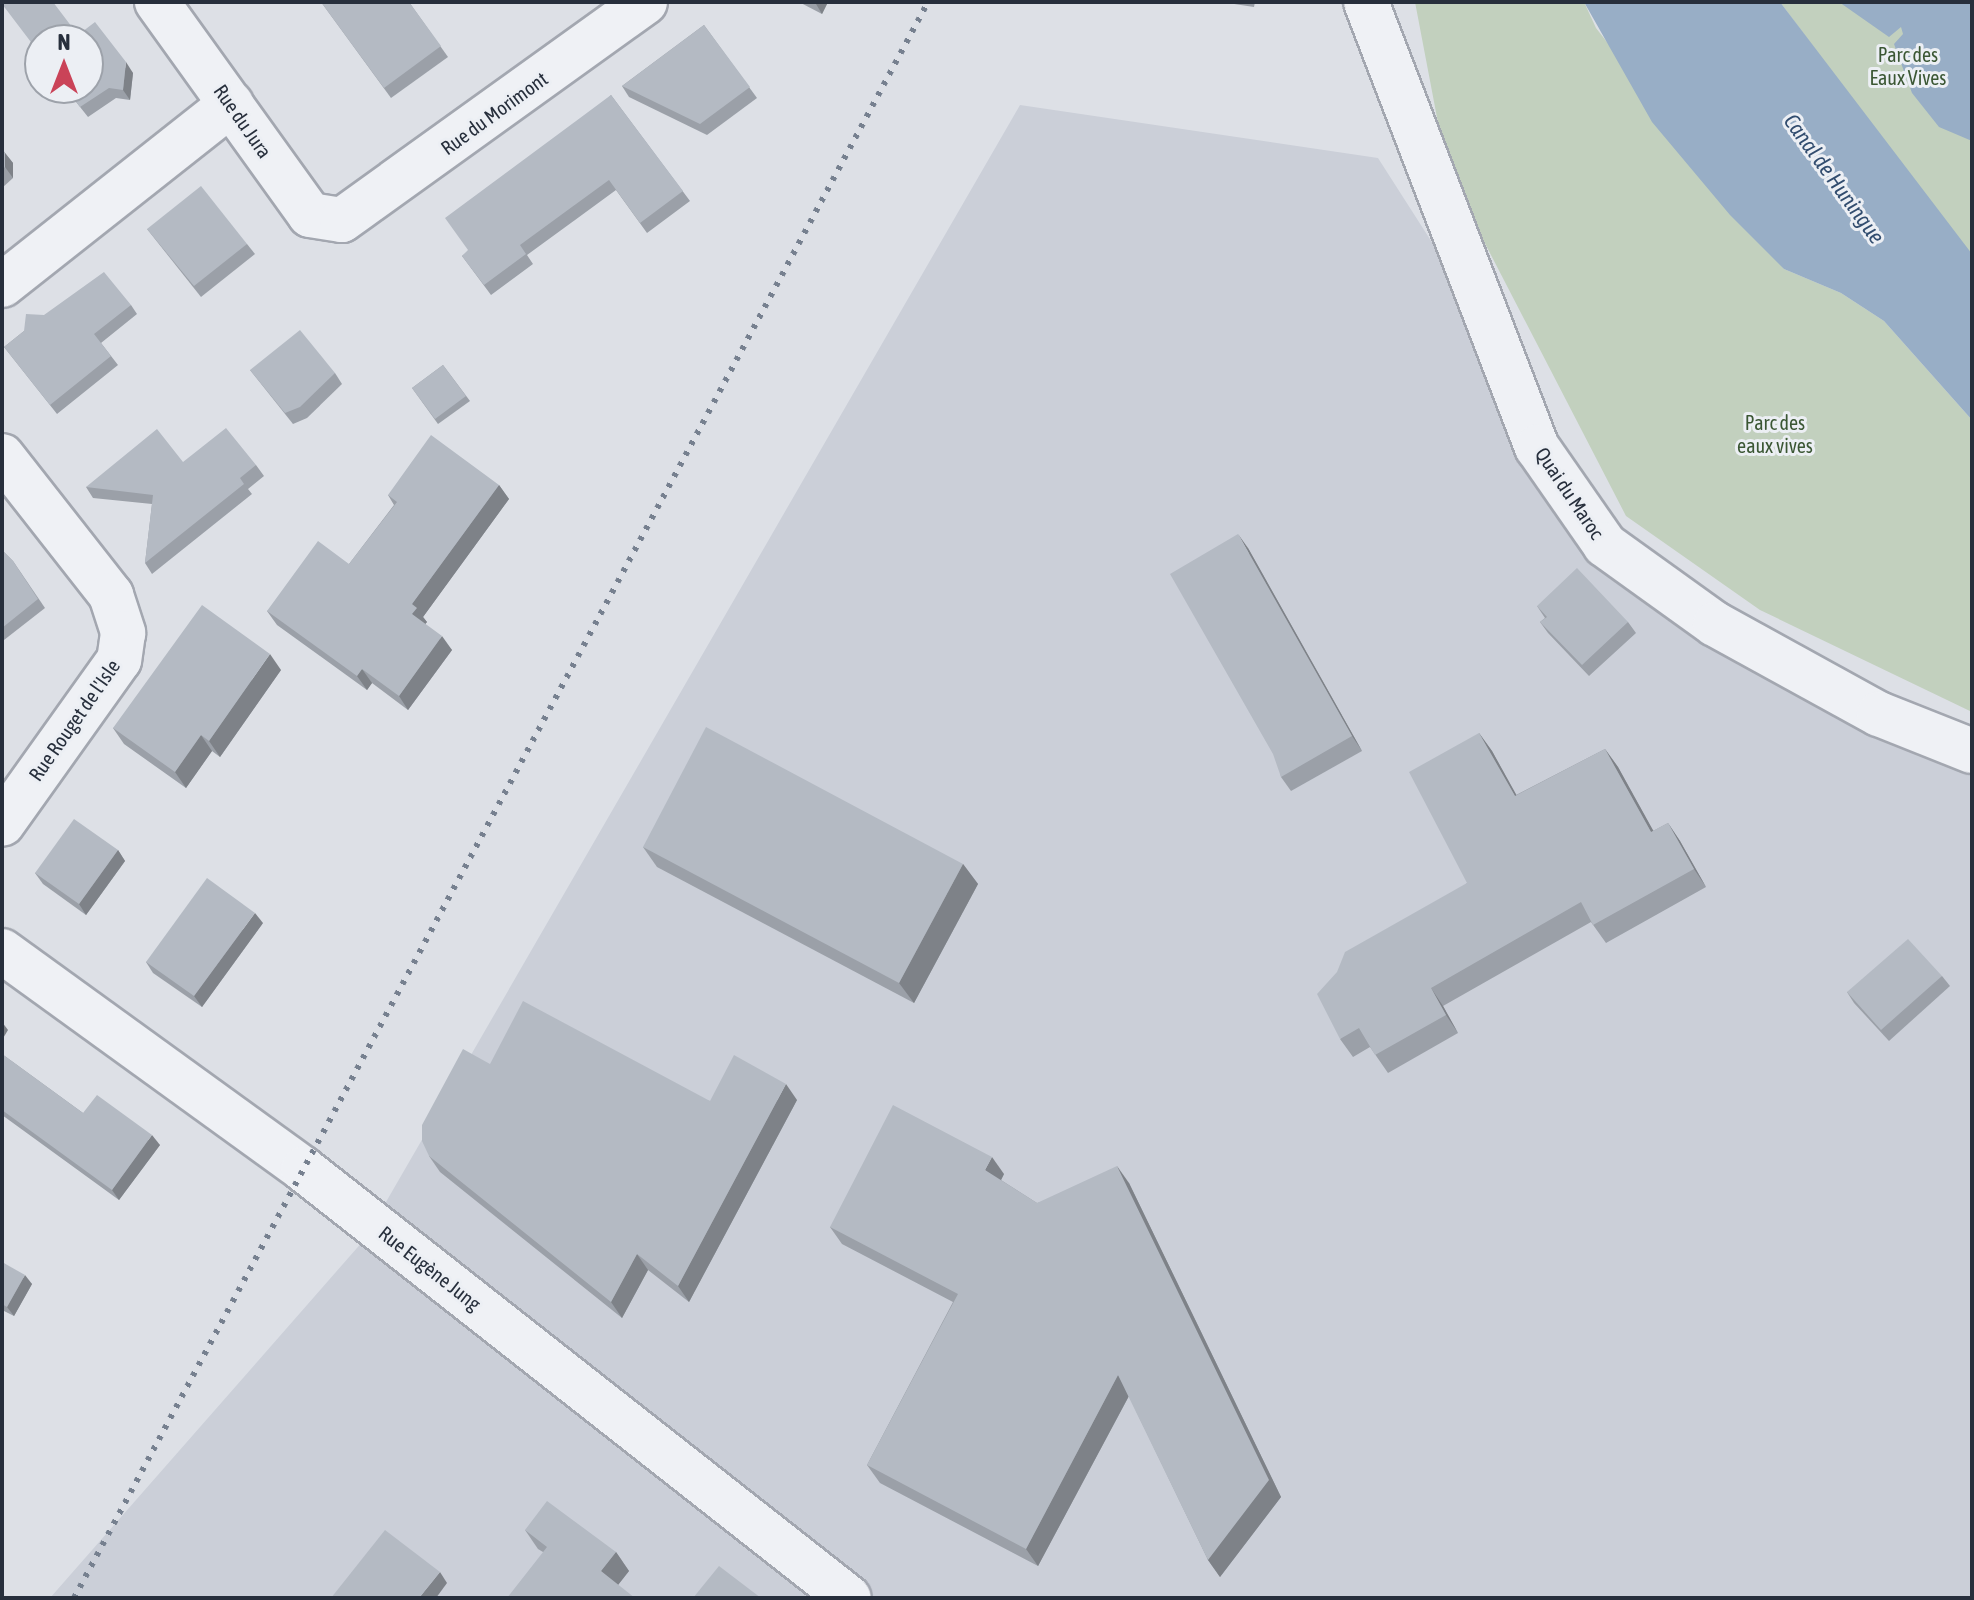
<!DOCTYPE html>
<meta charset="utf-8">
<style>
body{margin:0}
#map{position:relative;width:1974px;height:1600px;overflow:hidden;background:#dde0e6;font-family:"Asap Condensed",sans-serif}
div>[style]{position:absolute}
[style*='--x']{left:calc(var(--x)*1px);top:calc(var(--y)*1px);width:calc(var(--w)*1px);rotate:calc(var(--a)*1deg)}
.built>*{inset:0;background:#cbcfd8}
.green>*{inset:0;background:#c2d0be}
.water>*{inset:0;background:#98aec6}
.roads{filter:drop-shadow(2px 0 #a3a7b0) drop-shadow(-2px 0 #a3a7b0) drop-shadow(0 2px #a3a7b0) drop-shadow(0 -2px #a3a7b0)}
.minor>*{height:44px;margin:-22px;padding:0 22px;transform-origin:22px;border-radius:22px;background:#eff1f5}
.rail>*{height:6px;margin-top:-3px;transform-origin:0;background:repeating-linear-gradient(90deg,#76808f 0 4px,transparent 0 12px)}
.wall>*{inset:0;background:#9ba0a8}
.shaded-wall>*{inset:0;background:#7e8288}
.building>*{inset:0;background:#b4bac3}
span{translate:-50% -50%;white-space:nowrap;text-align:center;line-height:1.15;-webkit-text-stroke:6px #eceff4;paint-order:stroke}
.park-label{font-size:20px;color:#3b5734}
.street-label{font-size:20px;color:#272f3c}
.water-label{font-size:22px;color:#324d6f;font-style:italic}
.frame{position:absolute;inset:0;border:4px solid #272f3c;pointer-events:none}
.north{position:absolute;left:24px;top:24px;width:80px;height:80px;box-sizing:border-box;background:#eceff4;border:2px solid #9da2aa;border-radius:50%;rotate:0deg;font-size:22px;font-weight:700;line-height:32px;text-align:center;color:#272f3c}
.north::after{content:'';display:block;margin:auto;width:28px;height:36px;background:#ca4358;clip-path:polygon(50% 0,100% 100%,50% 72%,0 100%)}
</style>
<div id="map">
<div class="built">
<i style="clip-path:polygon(1020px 105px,1378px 158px,1620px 536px,1833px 678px,1972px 738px,1972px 1598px,50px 1598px,364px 1240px)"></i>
</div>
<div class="green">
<i style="clip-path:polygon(1415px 2px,1584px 2px,1596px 28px,1784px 269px,1841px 293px,1884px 321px,1972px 420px,1972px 712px,1760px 610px,1626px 516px,1447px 170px)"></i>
<i style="clip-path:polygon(1780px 2px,1972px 2px,1972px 254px,1950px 231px)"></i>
</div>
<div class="water">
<i style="clip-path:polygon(1584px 2px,1780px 2px,1972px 254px,1972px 420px,1884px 321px,1841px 293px,1784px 269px,1730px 215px,1652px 122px)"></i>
<i style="clip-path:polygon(1839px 2px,1972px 3px,1972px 141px,1939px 127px,1912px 93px,1894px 44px,1903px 34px,1901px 27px,1889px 37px)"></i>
</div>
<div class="roads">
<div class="minor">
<i style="--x:157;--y:2;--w:262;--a:54.3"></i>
<i style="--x:310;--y:215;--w:32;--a:9"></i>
<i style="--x:342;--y:220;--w:373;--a:-35.7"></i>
<i style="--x:1366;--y:2;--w:477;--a:69"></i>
<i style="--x:1537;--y:447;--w:119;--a:55.2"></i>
<i style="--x:1605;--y:545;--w:135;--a:35.7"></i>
<i style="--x:1715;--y:624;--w:187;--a:28.8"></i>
<i style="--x:1879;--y:714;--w:100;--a:21.7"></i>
<i style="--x:2;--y:285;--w:292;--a:-38.3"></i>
<i style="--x:2;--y:456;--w:177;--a:51.9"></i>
<i style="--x:111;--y:595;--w:40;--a:72"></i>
<i style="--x:123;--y:633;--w:27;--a:98"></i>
<i style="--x:119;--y:660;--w:201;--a:125.5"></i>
<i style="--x:2;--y:951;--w:372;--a:35.9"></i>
<i style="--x:303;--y:1169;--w:694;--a:38.16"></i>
</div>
</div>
<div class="rail">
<i style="--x:74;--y:1598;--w:1810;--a:-61.85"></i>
</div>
<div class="wall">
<i style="clip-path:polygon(321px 2px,409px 2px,448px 57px,391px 98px)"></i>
<i style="clip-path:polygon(799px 2px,828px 2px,822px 14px)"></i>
<i style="clip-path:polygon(1221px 2px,1255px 2px,1254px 7px)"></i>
<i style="clip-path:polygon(704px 25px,757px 98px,707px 135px,629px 97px,622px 86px)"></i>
<i style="clip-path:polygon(78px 35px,133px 73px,130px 100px,116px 98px,88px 117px,65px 88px)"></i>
<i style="clip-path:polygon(611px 95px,690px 201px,647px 233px,616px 190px,527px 255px,533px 264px,491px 295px,462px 256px,468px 251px)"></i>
<i style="clip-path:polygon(2px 149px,13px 163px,13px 178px,2px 188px)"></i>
<i style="clip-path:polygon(147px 229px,247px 244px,255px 254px,201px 297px)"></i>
<i style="clip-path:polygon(131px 305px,137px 314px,101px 343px,118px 365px,57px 414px,4px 347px,44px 315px)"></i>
<i style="clip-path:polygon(443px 365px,470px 401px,438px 424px,412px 388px)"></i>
<i style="clip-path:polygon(250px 370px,335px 373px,342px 384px,307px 418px,293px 424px)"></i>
<i style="clip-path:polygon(183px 462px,256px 465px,264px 476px,248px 489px,252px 494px,152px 574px,145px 563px,152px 504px,93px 498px,86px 487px)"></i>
<i style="clip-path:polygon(499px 485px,509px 499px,423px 617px,427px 622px,425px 624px,452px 650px,408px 710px,372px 683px,367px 690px,277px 625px,267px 611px,349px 564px,394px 505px,388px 495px)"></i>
<i style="clip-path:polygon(1248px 548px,1362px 751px,1291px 791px,1281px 777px)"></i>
<i style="clip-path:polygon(2px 550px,13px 561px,45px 608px,4px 640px,2px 638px)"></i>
<i style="clip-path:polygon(1537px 606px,1628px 622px,1636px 633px,1589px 676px,1548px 633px,1540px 622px,1545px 618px)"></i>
<i style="clip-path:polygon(281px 670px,220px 757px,212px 751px,186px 788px,124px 744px,113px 728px)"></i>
<i style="clip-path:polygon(1479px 733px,1492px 751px,1516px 795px,1605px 749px,1618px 767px,1653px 831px,1668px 823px,1680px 841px,1706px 887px,1606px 943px,1591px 922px,1443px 1006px,1458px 1033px,1388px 1073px,1370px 1047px,1353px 1057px,1340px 1039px,1467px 883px)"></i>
<i style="clip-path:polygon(643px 847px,963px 864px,978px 884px,914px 1003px,657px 867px)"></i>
<i style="clip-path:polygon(118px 850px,125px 861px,86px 915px,43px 884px,35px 873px)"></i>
<i style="clip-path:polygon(263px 923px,202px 1007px,153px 973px,146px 962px)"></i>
<i style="clip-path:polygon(1942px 976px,1950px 986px,1889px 1041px,1854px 1003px,1847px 992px)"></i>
<i style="clip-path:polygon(2px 1054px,83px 1113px,160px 1145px,119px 1200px,2px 1115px)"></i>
<i style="clip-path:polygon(490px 1064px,710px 1101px,797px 1100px,689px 1302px,648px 1270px,622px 1318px,440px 1172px,429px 1156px)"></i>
<i style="clip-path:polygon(1004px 1174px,1001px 1180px,1037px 1203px,1129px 1183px,1281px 1497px,1220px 1577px,1208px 1560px,1129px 1396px,1038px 1566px,880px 1483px,867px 1465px,953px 1302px,842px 1244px,830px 1227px)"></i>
<i style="clip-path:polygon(2px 1262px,32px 1284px,14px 1316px,2px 1310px)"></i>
<i style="clip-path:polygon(525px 1530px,616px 1552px,629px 1571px,618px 1585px,543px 1552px,538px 1549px)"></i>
</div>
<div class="shaded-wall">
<i style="clip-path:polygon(817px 2px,828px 2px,822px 14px,816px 4px)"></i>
<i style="clip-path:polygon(126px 62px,133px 73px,130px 100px,123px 90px)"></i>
<i style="clip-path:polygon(5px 153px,13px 163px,13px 178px,5px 167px)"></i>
<i style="clip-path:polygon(499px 485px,509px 499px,423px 617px,427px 622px,422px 628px,412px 614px,412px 604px)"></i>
<i style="clip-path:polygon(1238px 534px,1248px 548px,1362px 751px,1352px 736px)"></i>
<i style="clip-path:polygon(442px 636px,452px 650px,408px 710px,399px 696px)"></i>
<i style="clip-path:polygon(270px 654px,281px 670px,220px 757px,209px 741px)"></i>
<i style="clip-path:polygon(362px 669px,372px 683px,367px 690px,357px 676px)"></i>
<i style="clip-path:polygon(1479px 733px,1492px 751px,1527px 814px,1515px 796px)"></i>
<i style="clip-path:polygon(201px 735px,212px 751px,186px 788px,175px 772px)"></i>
<i style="clip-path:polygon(1605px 749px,1618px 767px,1664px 850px,1651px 832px)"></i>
<i style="clip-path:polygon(1668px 823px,1680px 841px,1706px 887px,1694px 869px)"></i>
<i style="clip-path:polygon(118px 850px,125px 861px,86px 915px,79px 904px)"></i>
<i style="clip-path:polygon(963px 864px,978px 884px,914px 1003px,899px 983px)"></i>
<i style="clip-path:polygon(255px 913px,263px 923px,202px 1007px,194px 996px)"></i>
<i style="clip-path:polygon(1431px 988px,1443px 1006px,1458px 1033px,1446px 1015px)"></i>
<i style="clip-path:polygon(2px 1022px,8px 1030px,2px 1040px)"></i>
<i style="clip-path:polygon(786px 1084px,797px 1100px,689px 1302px,678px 1286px)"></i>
<i style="clip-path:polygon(152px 1135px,160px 1145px,119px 1200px,112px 1190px)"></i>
<i style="clip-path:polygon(992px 1157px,1004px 1174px,997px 1188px,985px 1170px)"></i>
<i style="clip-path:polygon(1117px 1166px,1129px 1183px,1281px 1497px,1220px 1577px,1208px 1560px)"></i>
<i style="clip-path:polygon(637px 1254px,648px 1270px,622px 1318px,611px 1302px)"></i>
<i style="clip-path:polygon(25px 1275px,32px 1284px,14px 1316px,7px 1307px)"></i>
<i style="clip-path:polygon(1118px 1375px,1131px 1392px,1038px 1566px,1026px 1549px)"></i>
<i style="clip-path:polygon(616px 1552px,629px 1571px,614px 1590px,601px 1571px)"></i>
<i style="clip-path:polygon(440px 1572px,447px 1583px,436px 1598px,419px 1598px)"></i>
</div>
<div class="building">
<i style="clip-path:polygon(2px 2px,53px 2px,78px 35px,95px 22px,126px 62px,123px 90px,109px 88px,80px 107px,66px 88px,88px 88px,88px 40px,40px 40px,40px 54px,2px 4px)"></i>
<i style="clip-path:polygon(321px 2px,409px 2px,441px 46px,384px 88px)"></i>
<i style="clip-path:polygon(704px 25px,750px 87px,700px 124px,622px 86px)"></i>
<i style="clip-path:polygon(611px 95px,683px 191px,640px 223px,609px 180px,520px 245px,526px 254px,484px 285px,462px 256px,468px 250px,445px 218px)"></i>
<i style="clip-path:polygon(2px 149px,5px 153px,5px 167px,2px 170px)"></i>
<i style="clip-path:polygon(201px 186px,247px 244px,194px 286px,147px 229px)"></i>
<i style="clip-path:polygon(104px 272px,131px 305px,94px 334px,111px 356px,50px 405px,4px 347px,24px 331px,26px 314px,44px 315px)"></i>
<i style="clip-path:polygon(300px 330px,335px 373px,300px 407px,285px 413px,250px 370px)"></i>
<i style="clip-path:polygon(443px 365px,466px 396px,435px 419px,412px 388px)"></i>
<i style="clip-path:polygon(226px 428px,256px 465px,240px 478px,244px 484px,145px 563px,153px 495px,86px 487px,157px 429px,183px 462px)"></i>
<i style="clip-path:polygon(431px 435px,499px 485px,412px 604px,417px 608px,412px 614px,442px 636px,399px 696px,362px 669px,357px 676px,267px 611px,318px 541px,349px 564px,397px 502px,388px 495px)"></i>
<i style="clip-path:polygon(1238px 534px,1352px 736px,1281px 777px,1273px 754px,1170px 574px)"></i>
<i style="clip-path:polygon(2px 550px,13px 561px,38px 599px,2px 628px)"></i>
<i style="clip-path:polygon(1577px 568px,1628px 622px,1582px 665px,1540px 622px,1547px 617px,1537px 606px)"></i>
<i style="clip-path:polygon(202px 605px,270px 654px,209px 741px,201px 735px,175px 772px,113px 728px)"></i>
<i style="clip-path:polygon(706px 727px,963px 864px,899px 983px,643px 847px)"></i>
<i style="clip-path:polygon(1479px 733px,1515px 796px,1605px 749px,1651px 832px,1668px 823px,1694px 869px,1593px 925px,1581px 902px,1431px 988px,1446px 1015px,1375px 1055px,1359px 1028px,1340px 1039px,1317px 994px,1337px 972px,1345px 952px,1467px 883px,1409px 772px)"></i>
<i style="clip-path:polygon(74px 819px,118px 850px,79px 904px,35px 873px)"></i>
<i style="clip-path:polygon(207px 878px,255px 913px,194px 996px,146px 962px)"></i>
<i style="clip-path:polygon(1908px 939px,1942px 976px,1881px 1030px,1847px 992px)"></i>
<i style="clip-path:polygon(523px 1001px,710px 1101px,734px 1055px,786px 1084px,678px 1286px,637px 1254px,611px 1302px,429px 1156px,422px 1141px,422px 1125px,463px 1049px,490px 1064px)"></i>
<i style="clip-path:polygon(2px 1054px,83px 1113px,97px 1095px,152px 1135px,112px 1190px,2px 1110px)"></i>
<i style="clip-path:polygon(893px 1105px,992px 1157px,985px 1170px,1037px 1203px,1117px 1166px,1269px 1480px,1208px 1560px,1118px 1375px,1026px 1549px,867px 1465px,958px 1294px,830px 1227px)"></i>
<i style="clip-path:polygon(2px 1262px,25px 1275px,7px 1307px,2px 1304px)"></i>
<i style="clip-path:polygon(547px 1501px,616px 1552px,601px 1571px,635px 1598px,507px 1598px,547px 1547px,525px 1530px)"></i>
<i style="clip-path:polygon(385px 1530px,440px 1572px,419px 1598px,331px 1598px)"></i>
<i style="clip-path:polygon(719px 1566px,761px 1598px,693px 1598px)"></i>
</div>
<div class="park-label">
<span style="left:1908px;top:66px">Parc des<br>Eaux Vives</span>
<span style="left:1775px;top:434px">Parc des<br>eaux vives</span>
</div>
<div class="street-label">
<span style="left:494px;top:113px;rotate:-36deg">Rue du Morimont</span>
<span style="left:243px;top:121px;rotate:55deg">Rue du Jura</span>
<span style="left:1570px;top:493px;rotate:56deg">Quai du Maroc</span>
<span style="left:74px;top:720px;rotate:-55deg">Rue Rouget de l'Isle</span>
<span style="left:430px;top:1268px;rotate:38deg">Rue Eugène Jung</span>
</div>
<div class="water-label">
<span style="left:1834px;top:179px;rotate:54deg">Canal de Huningue</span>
</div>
<div class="frame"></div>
<div class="north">N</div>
</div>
